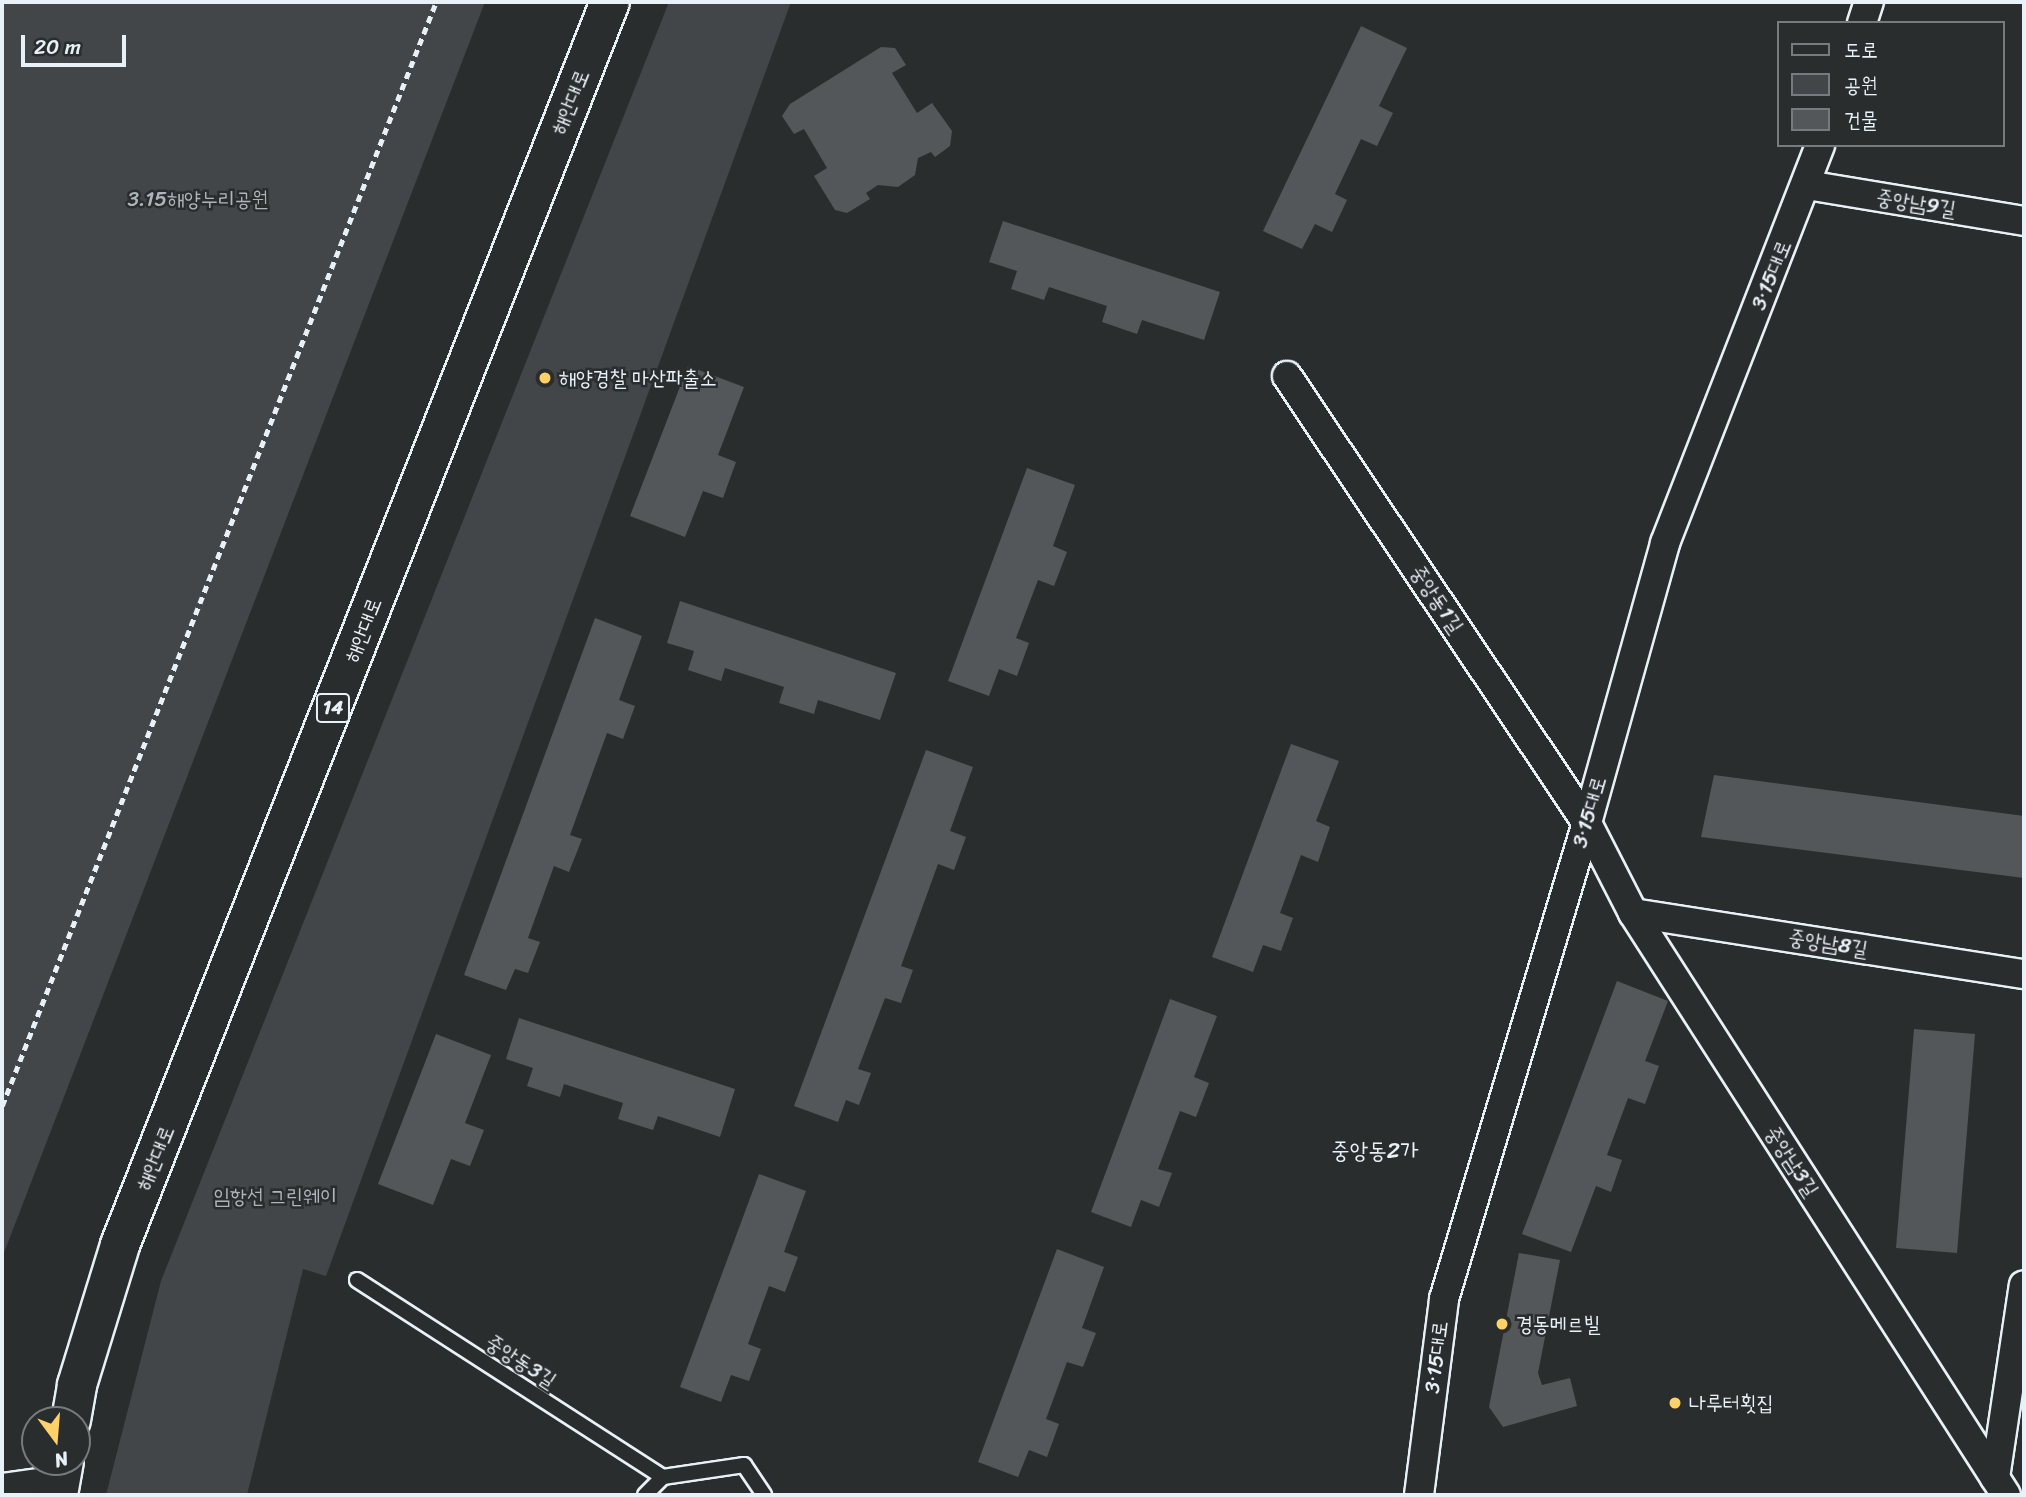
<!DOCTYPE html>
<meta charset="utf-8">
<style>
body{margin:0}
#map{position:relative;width:2026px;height:1497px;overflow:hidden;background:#2a2d2e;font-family:Sriracha,"Poor Story",sans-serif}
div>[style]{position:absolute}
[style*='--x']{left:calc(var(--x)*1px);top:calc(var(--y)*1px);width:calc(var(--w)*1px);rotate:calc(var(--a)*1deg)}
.green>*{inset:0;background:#424648}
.building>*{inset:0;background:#535759}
.path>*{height:4.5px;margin-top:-2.25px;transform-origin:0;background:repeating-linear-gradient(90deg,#e8f1f8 0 7px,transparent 0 12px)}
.roads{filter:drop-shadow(2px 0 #e8f1f8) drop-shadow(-2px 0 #e8f1f8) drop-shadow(0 2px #e8f1f8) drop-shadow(0 -2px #e8f1f8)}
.lane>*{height:14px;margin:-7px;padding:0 7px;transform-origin:7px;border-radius:7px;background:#2a2d2e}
.street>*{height:28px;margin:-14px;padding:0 14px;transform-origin:14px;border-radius:14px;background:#2a2d2e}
.primary>*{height:38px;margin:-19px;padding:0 19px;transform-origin:19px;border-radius:19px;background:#2a2d2e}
.dots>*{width:19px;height:19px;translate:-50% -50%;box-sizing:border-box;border:4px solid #2a2d2e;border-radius:50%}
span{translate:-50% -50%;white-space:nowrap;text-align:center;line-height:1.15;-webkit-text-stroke:5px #2a2d2e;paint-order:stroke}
.shield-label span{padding:2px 5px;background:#2a2d2e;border:2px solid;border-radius:5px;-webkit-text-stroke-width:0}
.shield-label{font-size:19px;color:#e8f1f8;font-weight:700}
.street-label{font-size:21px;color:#e8f1f8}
.park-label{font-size:21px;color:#aeb5ba}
.poi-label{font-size:21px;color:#e8f1f8}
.left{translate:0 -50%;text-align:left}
.neighbourhood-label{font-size:23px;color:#e8f1f8}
.frame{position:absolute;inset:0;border:4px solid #e8f1f8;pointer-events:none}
.legend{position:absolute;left:1777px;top:21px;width:228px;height:126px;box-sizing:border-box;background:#2a2d2e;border:2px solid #767b7f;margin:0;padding:9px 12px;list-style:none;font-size:21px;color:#e8f1f8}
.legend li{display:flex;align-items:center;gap:14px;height:35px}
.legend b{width:35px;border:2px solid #767b7f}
.north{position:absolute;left:21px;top:1406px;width:70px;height:70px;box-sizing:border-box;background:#2a2d2e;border:2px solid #767b7f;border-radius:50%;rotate:164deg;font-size:19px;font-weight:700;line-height:28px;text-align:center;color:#e8f1f8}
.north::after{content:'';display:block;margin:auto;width:24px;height:32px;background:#ffd166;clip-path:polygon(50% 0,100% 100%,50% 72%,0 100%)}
.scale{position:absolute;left:21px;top:35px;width:105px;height:32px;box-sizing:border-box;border:4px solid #e8f1f8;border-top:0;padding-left:9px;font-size:21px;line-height:24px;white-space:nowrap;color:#e8f1f8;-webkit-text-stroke:5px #2a2d2e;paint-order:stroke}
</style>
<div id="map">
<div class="green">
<i style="clip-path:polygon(2px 2px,485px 2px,2px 1258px)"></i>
<i style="clip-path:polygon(669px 2px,791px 2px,326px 1276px,303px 1269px,247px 1495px,106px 1495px,161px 1281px)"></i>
</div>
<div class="building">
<i style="clip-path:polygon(1361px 26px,1407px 48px,1379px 106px,1393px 113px,1377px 146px,1361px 139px,1335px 194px,1347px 200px,1332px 232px,1315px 224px,1302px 249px,1263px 231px)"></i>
<i style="clip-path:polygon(881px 47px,895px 48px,906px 65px,892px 73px,917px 113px,932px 103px,952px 131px,950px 146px,935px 157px,931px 152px,918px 158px,915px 175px,898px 187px,878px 185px,866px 193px,870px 199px,847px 213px,835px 210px,814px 176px,827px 168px,804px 129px,794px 134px,782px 116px,790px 104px)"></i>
<i style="clip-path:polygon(1003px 221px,1220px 292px,1204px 340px,1142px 320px,1137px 334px,1102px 322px,1107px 306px,1049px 287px,1044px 300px,1011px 289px,1017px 271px,989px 262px)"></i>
<i style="clip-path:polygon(688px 366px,744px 387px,718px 455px,736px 462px,723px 498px,703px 491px,685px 537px,630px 516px)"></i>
<i style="clip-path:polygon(1027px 468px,1075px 485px,1053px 546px,1067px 552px,1054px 586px,1038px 580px,1016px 638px,1029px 643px,1017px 676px,999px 669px,989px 696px,948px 681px)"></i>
<i style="clip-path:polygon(680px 601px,896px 673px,880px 720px,818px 700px,814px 714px,779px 703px,784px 687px,725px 668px,721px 681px,688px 670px,694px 651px,667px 643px)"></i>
<i style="clip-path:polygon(595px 618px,642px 636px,619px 700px,635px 706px,623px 739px,607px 733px,570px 835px,582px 839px,569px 872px,554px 866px,528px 938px,540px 942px,528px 973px,515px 969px,506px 990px,464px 975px)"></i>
<i style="clip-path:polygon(1291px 744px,1339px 761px,1316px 821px,1330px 827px,1318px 862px,1301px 855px,1280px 913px,1293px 918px,1281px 951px,1263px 945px,1253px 972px,1212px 957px)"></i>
<i style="clip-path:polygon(926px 750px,973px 767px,950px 831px,966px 837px,954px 870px,938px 864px,901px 966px,913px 970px,901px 1003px,885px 998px,858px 1069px,871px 1073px,859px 1105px,846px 1100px,838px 1122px,794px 1106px)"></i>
<i style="clip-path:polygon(1714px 775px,2024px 816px,2024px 878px,1701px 837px)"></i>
<i style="clip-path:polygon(1617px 981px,1668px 1001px,1645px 1061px,1659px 1066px,1645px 1104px,1628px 1098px,1607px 1155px,1622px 1160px,1611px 1192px,1596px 1186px,1571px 1252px,1522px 1234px)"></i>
<i style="clip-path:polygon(1170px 999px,1217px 1016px,1194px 1077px,1209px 1083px,1196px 1117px,1180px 1111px,1158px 1169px,1172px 1173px,1159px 1207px,1141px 1200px,1131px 1227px,1091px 1212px)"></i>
<i style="clip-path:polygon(519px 1018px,735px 1089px,720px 1137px,658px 1116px,653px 1130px,618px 1119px,623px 1103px,564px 1084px,560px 1097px,527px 1086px,533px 1068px,506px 1059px)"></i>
<i style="clip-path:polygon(1914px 1029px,1975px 1034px,1957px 1253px,1896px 1248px)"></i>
<i style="clip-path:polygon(436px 1034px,491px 1055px,465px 1123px,484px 1130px,470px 1166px,451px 1159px,433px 1205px,378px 1184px)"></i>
<i style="clip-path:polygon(759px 1174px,806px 1191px,784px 1252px,798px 1257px,785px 1292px,769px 1286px,748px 1344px,761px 1349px,749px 1381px,731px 1375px,721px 1402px,680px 1387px)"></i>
<i style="clip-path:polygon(1057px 1249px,1104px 1267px,1082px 1328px,1096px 1333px,1083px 1367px,1067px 1362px,1046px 1419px,1059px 1424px,1047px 1457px,1029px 1450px,1018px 1477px,978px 1462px)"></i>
<i style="clip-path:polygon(1519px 1253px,1560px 1260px,1538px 1373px,1542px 1385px,1570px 1378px,1577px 1406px,1503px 1427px,1489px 1407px)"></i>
</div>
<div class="path">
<i style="--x:2;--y:1106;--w:1186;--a:-68.54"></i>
</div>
<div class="roads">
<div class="lane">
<i style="--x:357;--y:1280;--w:364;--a:32.8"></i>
<i style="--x:645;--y:1495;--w:25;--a:-45"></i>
<i style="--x:663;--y:1477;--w:82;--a:-8.4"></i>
<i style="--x:744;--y:1465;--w:36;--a:56"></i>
</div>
<div class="street">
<i style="--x:1862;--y:23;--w:22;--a:-72"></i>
<i style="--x:1807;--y:185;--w:220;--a:9.4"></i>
<i style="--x:1287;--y:376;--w:538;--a:56.13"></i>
<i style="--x:1587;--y:823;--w:101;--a:62.9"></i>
<i style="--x:1633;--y:913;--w:691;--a:57.34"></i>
<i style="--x:1633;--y:913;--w:396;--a:8.9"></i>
<i style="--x:1995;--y:1478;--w:195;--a:-81.5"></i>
<i style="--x:2;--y:1488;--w:59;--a:-7.9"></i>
<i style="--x:1419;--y:1495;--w:198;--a:-82.7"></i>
<i style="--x:1444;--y:1299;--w:497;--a:-73.3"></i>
<i style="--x:1587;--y:823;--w:291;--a:-74.4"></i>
<i style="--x:1665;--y:543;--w:427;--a:-68.7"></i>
</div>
<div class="primary">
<i style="--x:71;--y:1420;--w:36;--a:-80"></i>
<i style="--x:77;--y:1385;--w:146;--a:-72.9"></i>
<i style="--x:120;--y:1245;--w:1336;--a:-68.49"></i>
<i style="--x:58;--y:1495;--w:34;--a:-80"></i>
</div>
</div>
<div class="dots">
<i style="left:545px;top:378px;background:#ffd166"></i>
<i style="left:1502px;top:1324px;background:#ffd166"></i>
<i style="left:1675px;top:1403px;background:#ffd166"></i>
</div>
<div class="shield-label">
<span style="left:333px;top:708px">14</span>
</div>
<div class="street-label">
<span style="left:570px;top:102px;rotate:-68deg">해안대로</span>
<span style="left:1916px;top:203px;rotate:9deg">중앙남9길</span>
<span style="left:1771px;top:275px;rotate:-68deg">3·15대로</span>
<span style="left:1437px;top:599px;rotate:56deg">중앙동1길</span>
<span style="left:363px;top:630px;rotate:-69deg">해안대로</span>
<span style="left:1589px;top:812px;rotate:-74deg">3·15대로</span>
<span style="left:1828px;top:943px;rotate:9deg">중앙남8길</span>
<span style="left:155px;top:1158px;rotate:-68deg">해안대로</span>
<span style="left:1792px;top:1161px;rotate:57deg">중앙남3길</span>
<span style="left:1436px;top:1357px;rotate:-83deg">3·15대로</span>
<span style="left:521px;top:1361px;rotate:33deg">중앙동3길</span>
</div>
<div class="park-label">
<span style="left:198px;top:199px">3.15해양누리공원</span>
<span style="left:275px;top:1196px">임항선 그린웨이</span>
</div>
<div class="poi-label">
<span class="left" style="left:559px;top:378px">해양경찰 마산파출소</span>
<span class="left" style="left:1516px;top:1324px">경동메르빌</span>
<span class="left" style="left:1689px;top:1403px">나루터횟집</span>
</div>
<div class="neighbourhood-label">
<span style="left:1375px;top:1151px">중앙동2가</span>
</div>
<div class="frame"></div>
<ul class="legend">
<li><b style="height:9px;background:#2a2d2e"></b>도로</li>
<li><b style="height:19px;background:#424648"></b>공원</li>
<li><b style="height:19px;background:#535759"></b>건물</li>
</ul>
<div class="north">N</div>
<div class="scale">20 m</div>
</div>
